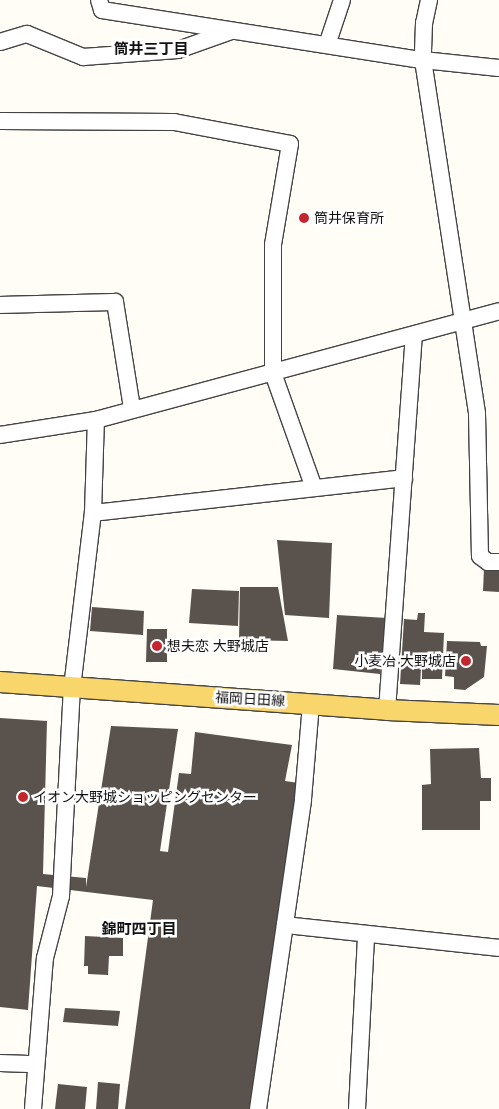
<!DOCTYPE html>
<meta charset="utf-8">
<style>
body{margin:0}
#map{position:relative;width:499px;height:1109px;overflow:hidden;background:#fffdf5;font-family:"Noto Serif","Noto Sans JP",serif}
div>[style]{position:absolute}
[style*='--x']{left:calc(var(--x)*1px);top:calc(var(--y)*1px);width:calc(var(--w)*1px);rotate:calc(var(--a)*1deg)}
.building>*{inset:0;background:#5a524d}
.roads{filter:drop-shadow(1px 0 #444) drop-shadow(-1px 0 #444) drop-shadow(0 1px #444) drop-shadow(0 -1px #444)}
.minor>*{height:16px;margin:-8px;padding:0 8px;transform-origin:8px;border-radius:8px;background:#fff}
.major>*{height:20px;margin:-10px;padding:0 10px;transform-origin:10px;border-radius:10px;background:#f9d66b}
.dots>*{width:14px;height:14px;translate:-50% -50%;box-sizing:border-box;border:2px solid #fff;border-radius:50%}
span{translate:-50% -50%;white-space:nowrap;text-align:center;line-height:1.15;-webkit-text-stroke:5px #fff;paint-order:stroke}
.poi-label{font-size:14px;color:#111}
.left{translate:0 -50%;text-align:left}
.right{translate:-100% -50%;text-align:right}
.street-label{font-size:14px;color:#111}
.neighbourhood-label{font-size:15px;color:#111;font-weight:700}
</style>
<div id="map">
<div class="building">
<i style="clip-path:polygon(277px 540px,332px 543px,329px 618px,285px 615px)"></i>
<i style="clip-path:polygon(484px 568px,499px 569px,499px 592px,483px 591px)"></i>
<i style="clip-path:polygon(240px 587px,278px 587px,288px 641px,239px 640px)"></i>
<i style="clip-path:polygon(192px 589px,239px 591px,238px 626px,189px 623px)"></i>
<i style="clip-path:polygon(92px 607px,144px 611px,143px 635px,90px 631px)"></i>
<i style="clip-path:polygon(418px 613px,425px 613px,424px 632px,444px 633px,442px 679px,422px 679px,422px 653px,420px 685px,400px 684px,404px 619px,417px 620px)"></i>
<i style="clip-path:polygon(337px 615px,387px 618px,380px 674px,333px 669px)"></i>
<i style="clip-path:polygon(147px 629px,167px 629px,167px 662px,146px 662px)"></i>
<i style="clip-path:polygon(447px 641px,480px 642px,481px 646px,487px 646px,484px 677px,465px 690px,454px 689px,454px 677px,445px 676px)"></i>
<i style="clip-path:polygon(0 718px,47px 721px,43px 874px,86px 878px,86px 887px,111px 726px,178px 729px,160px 851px,168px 852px,179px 773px,191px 774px,195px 732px,292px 745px,285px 781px,299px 783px,251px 1109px,125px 1109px,153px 900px,37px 886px,28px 1010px,0 1007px)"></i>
<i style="clip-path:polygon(479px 748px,481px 778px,491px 778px,491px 801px,480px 801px,480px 830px,422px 830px,422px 785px,431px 784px,430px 749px)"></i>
<i style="clip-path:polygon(85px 936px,123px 938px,123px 956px,109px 956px,108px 975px,88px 974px,88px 966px,84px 966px)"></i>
<i style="clip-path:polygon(65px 1008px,120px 1011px,118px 1026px,63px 1022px)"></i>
<i style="clip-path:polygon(98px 1082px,120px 1084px,118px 1109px,96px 1109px)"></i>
<i style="clip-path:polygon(58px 1084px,87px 1087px,85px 1109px,55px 1109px)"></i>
</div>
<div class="roads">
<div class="minor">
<i style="--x:99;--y:0;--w:10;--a:73"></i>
<i style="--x:102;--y:10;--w:325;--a:8.9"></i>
<i style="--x:423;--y:60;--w:76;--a:6"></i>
<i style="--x:429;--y:0;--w:24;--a:102"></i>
<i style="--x:424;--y:23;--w:37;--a:92"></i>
<i style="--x:423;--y:60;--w:358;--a:81.3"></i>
<i style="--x:477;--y:414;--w:142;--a:88.8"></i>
<i style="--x:480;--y:556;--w:10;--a:37"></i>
<i style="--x:488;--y:562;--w:11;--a:0"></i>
<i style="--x:0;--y:42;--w:28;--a:-17"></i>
<i style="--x:27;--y:34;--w:61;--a:22.3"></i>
<i style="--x:83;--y:57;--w:95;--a:-4.2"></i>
<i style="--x:178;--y:50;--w:56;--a:-19.7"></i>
<i style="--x:327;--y:45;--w:47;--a:-71.6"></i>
<i style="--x:0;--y:121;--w:174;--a:0.3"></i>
<i style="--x:174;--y:122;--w:118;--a:10.7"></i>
<i style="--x:290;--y:144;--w:102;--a:99.6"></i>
<i style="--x:273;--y:245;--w:128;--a:90"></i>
<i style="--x:273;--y:373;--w:122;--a:70.4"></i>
<i style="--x:0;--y:305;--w:115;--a:-1.5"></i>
<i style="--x:115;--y:302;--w:107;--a:80.9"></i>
<i style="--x:0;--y:435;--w:97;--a:-8.9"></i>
<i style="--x:96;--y:420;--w:417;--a:-15.1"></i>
<i style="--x:93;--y:513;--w:313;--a:-6.4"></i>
<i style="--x:387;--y:710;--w:375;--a:-85.9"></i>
<i style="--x:285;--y:925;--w:215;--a:6.1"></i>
<i style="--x:0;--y:1063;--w:36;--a:2"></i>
<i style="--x:33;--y:1109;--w:151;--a:-85.5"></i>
<i style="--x:45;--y:958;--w:64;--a:-75.5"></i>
<i style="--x:61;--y:896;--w:208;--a:-87"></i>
<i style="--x:72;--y:688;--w:176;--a:-83.2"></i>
<i style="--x:93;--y:513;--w:93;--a:-88.2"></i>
<i style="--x:258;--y:1109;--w:313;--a:-81.7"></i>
<i style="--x:303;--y:799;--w:96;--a:-85.2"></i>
<i style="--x:357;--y:1109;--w:174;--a:-87"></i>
</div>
<div class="major">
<i style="--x:0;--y:682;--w:388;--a:4.1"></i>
<i style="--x:387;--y:710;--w:112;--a:2.6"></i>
</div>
</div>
<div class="dots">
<i style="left:304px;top:218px;background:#c4262e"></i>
<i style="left:157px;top:646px;background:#c4262e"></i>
<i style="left:466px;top:661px;background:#c4262e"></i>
<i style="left:23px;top:797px;background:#c4262e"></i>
</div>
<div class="poi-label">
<span class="left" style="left:314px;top:218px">筒井保育所</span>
<span class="left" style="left:167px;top:646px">想夫恋 大野城店</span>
<span class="right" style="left:456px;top:661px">小麦冶 大野城店</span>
<span class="left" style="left:33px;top:797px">イオン大野城ショッピングセンター</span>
</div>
<div class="street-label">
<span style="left:250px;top:699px;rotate:3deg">福岡日田線</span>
</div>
<div class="neighbourhood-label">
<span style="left:151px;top:49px">筒井三丁目</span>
<span style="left:139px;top:929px">錦町四丁目</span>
</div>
</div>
